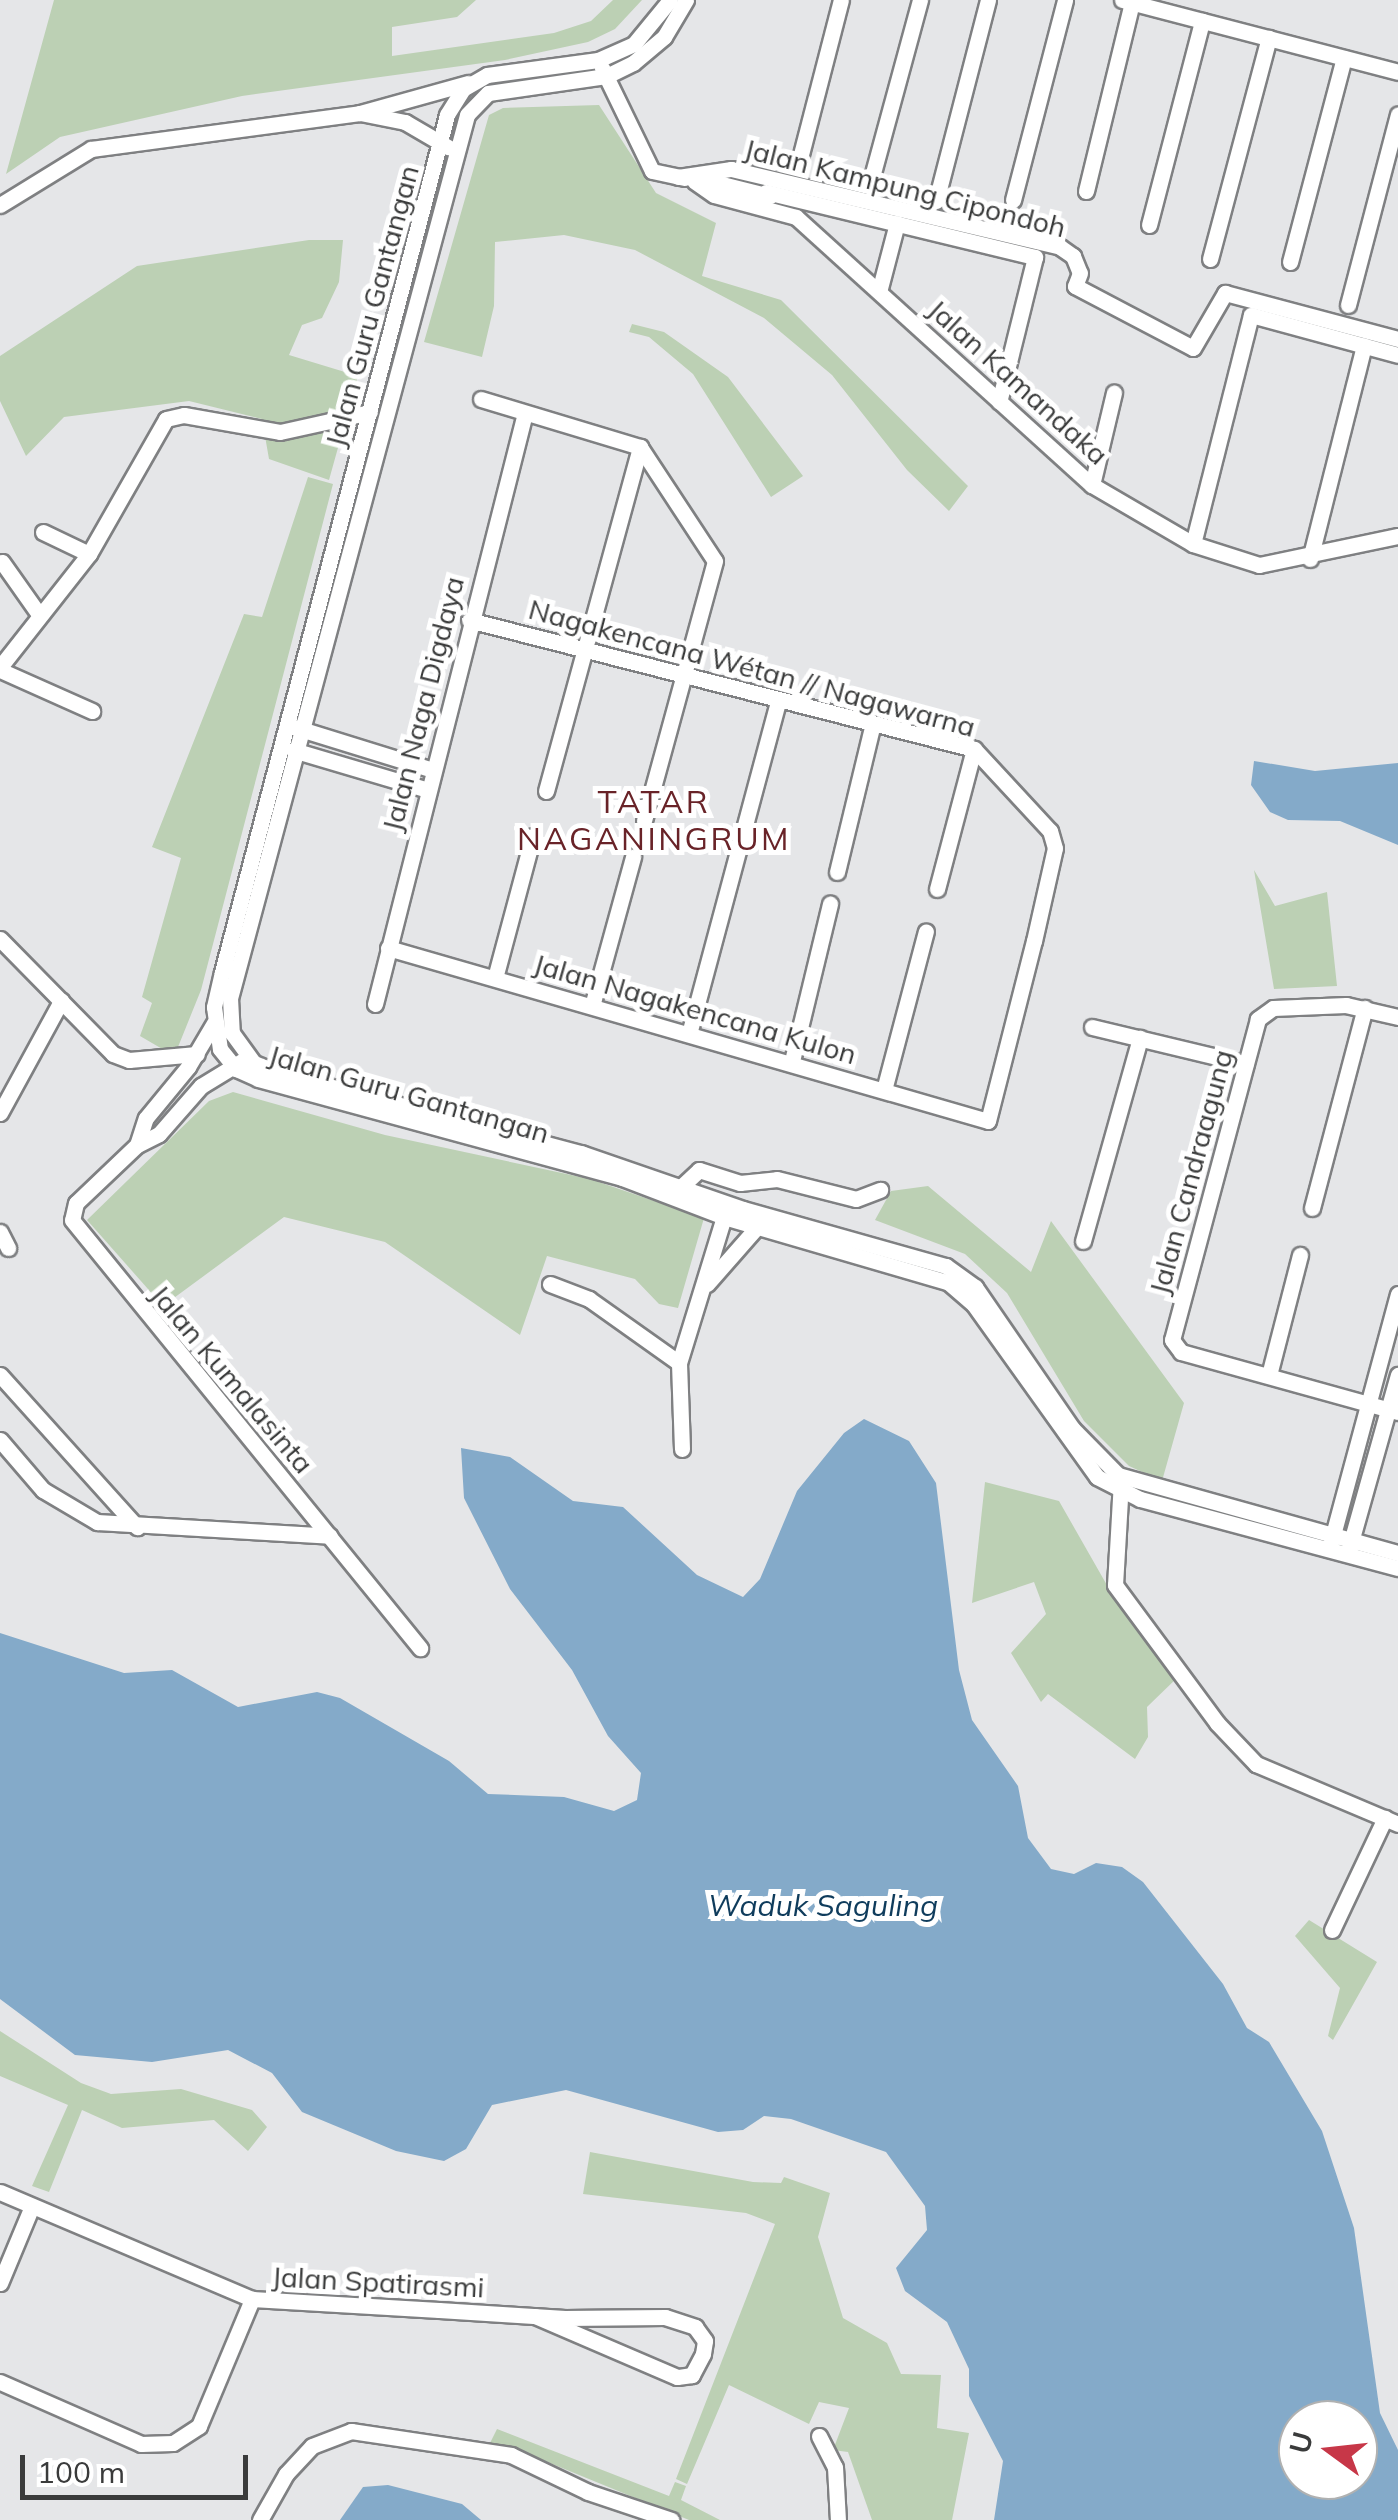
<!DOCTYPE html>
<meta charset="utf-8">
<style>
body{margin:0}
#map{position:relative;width:1398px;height:2520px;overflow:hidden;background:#e5e6e8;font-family:Mulish,sans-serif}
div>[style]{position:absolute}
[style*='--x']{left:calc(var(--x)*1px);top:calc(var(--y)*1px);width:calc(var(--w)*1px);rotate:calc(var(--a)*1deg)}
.green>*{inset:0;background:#bcd0b4}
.water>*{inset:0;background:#84aac9}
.roads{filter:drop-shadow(2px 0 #7f8082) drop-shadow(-2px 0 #7f8082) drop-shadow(0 2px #7f8082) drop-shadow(0 -2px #7f8082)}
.minor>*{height:15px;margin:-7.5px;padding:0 7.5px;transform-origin:7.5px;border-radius:7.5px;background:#fff}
span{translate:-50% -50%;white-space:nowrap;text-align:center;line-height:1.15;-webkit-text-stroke:10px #fff;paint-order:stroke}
.street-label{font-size:28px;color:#3a3b3b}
.water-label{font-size:30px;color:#0f3c5c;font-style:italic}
.quarter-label{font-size:32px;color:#692328;letter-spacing:2.5px}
.north{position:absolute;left:1278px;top:2400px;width:100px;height:100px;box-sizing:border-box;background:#fff;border:2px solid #b0b1b1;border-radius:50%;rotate:285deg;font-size:28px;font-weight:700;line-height:40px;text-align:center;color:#3a3b3b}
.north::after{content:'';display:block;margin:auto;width:35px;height:45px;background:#c73748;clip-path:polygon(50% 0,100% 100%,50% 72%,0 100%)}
.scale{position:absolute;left:20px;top:2455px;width:228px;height:45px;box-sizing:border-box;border:5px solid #3a3b3b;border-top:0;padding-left:12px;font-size:30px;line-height:35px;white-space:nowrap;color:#3a3b3b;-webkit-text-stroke:8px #fff;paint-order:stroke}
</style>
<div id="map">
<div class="green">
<i style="clip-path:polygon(54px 0,476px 0,457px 17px,392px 27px,392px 56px,554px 33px,591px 21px,613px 0,642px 0,615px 29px,588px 42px,505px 60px,242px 96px,60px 137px,6px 174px)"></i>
<i style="clip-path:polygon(599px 105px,656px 193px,716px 223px,702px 276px,781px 300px,968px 486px,949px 511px,907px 470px,832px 375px,764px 318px,635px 250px,564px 235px,495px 242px,494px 306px,482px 357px,424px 342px,489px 115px,503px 108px)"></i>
<i style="clip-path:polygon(309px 240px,343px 240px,339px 282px,322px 318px,302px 325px,289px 355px,358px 376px,329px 480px,269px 459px,262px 419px,189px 401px,64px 417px,26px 456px,0 401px,0 356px,137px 266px)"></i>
<i style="clip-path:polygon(632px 324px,664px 332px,728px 377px,803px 476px,771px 497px,693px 374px,649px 337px,629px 332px)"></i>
<i style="clip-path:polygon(308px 477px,333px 484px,201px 990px,178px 1047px,164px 1050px,140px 1036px,152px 1003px,142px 997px,181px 858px,152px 847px,244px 614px,262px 617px)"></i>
<i style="clip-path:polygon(1254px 870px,1275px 906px,1327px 892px,1337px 986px,1274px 989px)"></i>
<i style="clip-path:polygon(233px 1092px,385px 1135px,590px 1179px,704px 1218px,678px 1308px,659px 1304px,635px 1279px,547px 1256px,520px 1335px,385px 1242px,284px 1217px,163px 1306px,87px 1220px,209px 1101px)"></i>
<i style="clip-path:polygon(928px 1186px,1031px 1272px,1051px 1221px,1184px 1403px,1162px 1481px,1129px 1466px,1084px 1421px,1007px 1293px,965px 1254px,875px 1220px,891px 1191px)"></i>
<i style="clip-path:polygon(985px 1482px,1059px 1501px,1116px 1601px,1180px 1675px,1147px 1707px,1148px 1737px,1135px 1759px,1048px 1694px,1041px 1702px,1011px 1653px,1046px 1614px,1034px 1582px,972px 1603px)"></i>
<i style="clip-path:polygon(1309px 1920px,1377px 1962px,1333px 2040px,1328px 2036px,1340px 1988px,1295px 1936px)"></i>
<i style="clip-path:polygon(0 2031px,81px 2083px,111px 2094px,181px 2089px,252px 2110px,267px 2127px,248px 2151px,214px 2120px,122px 2128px,82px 2110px,49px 2192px,32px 2186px,68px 2105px,0 2076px)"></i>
<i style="clip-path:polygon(590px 2152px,753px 2182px,781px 2183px,784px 2177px,830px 2193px,818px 2237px,843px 2318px,887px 2343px,901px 2374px,941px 2375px,937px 2428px,969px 2433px,952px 2520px,872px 2520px,848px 2452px,833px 2450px,849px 2408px,819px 2402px,809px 2424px,729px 2385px,687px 2484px,676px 2479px,775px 2224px,746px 2213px,583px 2194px)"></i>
<i style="clip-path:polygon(497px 2429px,669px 2496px,675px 2482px,686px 2486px,681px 2500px,720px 2520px,689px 2520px,523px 2452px,489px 2445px)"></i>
</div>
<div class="water">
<i style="clip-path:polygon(1254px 761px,1315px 771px,1398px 763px,1398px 845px,1340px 821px,1288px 820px,1270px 812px,1251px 785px)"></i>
<i style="clip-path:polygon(evenodd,864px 1419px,909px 1441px,936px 1483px,959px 1670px,972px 1720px,1018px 1786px,1028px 1838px,1051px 1869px,1074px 1874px,1096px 1863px,1122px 1867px,1143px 1882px,1223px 1984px,1247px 2028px,1269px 2042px,1322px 2131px,1354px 2228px,1380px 2413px,1398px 2450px,1398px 2520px,994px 2520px,1003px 2461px,969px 2396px,969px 2369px,947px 2322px,905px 2291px,896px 2268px,927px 2230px,925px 2206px,886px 2152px,791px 2119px,764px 2116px,743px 2130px,718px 2132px,566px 2090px,492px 2105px,466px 2149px,444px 2161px,396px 2151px,302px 2112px,272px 2073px,228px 2050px,152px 2062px,75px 2055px,0 1999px,0 1633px,124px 1673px,172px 1670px,238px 1707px,317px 1692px,340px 1698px,449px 1761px,488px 1794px,564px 1797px,614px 1811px,637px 1800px,641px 1773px,608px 1736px,572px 1670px,510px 1589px,464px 1498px,461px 1448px,510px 1457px,573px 1501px,623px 1507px,697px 1575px,743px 1597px,760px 1579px,797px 1491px,844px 1433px,864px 1419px,1298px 2420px,1358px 2420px,1358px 2480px,1298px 2480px,1298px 2420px)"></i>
<i style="clip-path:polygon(388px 2485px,462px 2504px,481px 2520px,340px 2520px,363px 2487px)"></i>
</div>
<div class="roads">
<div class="minor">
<i style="--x:670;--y:0;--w:57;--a:129.3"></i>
<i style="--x:634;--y:44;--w:39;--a:156"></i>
<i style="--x:598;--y:60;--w:112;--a:172.3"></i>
<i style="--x:487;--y:75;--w:28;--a:150"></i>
<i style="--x:463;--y:89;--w:31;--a:122"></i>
<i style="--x:447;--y:115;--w:886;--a:104.71"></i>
<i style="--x:222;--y:972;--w:36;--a:103"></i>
<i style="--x:214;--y:1007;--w:42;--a:81.9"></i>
<i style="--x:220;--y:1049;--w:26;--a:51"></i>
<i style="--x:236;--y:1069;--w:24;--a:24"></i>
<i style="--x:258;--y:1079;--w:377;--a:15.2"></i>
<i style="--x:622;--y:1178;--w:109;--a:20.9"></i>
<i style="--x:724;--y:1217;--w:234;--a:16.3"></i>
<i style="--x:949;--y:1283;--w:33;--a:41"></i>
<i style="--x:974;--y:1305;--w:211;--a:54.4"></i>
<i style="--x:1097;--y:1477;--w:48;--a:27.1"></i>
<i style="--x:1140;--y:1499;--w:267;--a:15"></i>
<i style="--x:686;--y:0;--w:43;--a:120.7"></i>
<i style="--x:664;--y:37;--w:40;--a:140"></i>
<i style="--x:633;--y:63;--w:30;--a:154"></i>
<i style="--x:606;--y:76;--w:119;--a:171.8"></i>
<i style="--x:488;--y:93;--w:30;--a:134"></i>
<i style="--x:467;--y:115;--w:914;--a:105.02"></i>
<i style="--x:230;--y:998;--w:35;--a:87"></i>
<i style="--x:232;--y:1033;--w:37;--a:54"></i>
<i style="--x:254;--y:1063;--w:24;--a:22"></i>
<i style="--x:276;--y:1072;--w:316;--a:14.9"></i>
<i style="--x:581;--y:1153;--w:171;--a:19.1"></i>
<i style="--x:743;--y:1209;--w:211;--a:15.7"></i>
<i style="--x:946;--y:1266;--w:36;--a:36"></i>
<i style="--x:975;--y:1287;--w:171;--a:55.5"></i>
<i style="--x:1072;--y:1428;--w:66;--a:45.6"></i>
<i style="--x:1118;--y:1475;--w:291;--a:15.6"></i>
<i style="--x:1122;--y:0;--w:285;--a:14.6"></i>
<i style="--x:602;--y:68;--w:114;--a:64.1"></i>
<i style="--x:652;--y:171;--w:33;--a:12"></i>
<i style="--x:360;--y:113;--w:46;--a:11.3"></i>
<i style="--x:405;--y:122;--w:50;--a:30.2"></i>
<i style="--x:799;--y:162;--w:167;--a:-75.5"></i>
<i style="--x:678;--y:177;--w:54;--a:-8.6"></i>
<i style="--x:731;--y:169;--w:338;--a:13.3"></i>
<i style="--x:1060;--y:247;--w:16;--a:35"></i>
<i style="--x:1073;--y:256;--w:18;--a:68"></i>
<i style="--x:1080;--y:273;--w:14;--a:111"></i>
<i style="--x:1075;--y:286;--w:133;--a:27.7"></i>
<i style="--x:1193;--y:348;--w:64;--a:-59.8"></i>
<i style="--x:1225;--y:293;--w:179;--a:14.9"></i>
<i style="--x:706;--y:180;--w:66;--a:14"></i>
<i style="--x:694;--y:181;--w:24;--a:35"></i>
<i style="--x:714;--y:195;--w:85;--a:15"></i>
<i style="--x:796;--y:217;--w:399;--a:42.2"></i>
<i style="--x:1092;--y:485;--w:117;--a:30.3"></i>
<i style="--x:1193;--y:544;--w:69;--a:17.7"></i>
<i style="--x:1259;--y:565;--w:142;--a:-11.8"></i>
<i style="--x:870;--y:184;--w:191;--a:-74.8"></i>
<i style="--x:1086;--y:191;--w:194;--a:-76.3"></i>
<i style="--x:766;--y:192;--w:277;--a:13.6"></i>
<i style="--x:1035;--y:257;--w:149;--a:103.9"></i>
<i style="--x:1013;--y:200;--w:207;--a:-75.4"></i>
<i style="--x:936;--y:201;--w:208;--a:-75.5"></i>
<i style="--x:0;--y:205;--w:107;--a:-31.6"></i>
<i style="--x:91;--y:149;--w:271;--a:-7.6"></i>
<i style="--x:360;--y:113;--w:112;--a:-15.5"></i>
<i style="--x:1149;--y:225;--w:211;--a:-75.4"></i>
<i style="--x:1210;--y:259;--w:229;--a:-75.1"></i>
<i style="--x:1290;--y:262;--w:211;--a:-75.2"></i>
<i style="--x:880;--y:288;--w:67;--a:-75.3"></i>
<i style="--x:1348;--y:305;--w:197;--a:-75.3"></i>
<i style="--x:481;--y:399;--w:166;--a:16.8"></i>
<i style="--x:640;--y:447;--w:136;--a:56.7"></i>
<i style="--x:715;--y:561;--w:269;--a:105.3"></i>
<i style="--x:1092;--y:485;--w:95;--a:-76.6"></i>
<i style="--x:43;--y:532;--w:51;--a:25.6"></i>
<i style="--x:1193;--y:544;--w:236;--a:-75.8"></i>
<i style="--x:1251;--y:315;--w:152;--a:15.2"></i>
<i style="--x:1310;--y:559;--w:220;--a:-75.8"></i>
<i style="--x:2;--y:562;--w:62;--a:54.8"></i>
<i style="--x:0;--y:667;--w:144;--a:-51.8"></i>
<i style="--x:89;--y:554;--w:155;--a:-60.3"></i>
<i style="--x:166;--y:419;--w:18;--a:-13"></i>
<i style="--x:184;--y:415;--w:97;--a:10"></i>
<i style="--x:280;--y:432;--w:92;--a:-12.5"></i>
<i style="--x:0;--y:670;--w:101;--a:24"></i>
<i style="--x:294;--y:727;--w:145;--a:17.2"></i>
<i style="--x:293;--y:750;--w:141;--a:16.5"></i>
<i style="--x:546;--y:791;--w:357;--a:-74.7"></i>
<i style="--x:837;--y:872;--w:149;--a:-76.4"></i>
<i style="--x:937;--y:889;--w:145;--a:-75.2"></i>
<i style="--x:0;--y:939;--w:161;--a:45.5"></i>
<i style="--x:113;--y:1054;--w:17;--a:21"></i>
<i style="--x:129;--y:1060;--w:68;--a:-5"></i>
<i style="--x:388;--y:948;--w:624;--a:16.08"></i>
<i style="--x:988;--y:1121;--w:186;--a:-75.7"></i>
<i style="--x:1034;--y:941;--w:95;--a:-77.3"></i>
<i style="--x:1055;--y:848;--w:18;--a:-106"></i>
<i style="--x:1050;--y:831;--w:112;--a:-132.8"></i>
<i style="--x:974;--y:749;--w:521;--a:-165.67"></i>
<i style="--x:495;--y:978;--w:147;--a:-75"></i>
<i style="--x:375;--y:1004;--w:606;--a:-75.76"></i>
<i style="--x:592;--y:1006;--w:155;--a:-74.6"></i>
<i style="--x:1398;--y:1017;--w:53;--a:-167"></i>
<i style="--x:1346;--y:1005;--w:73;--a:177.6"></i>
<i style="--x:1273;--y:1008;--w:19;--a:144"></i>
<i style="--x:1258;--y:1019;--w:332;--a:105"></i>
<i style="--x:1172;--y:1340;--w:15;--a:53"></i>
<i style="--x:1181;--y:1352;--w:225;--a:15.5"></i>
<i style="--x:1092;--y:1027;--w:158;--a:13.5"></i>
<i style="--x:689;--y:1034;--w:344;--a:-75"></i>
<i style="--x:242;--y:1061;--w:48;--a:148.6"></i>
<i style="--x:201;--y:1086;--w:64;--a:131.2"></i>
<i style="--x:159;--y:1134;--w:25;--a:153"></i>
<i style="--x:137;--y:1145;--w:84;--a:136.4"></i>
<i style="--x:76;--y:1203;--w:17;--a:103"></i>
<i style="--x:72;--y:1220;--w:552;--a:50.89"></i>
<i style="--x:792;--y:1061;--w:162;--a:-76.4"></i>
<i style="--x:884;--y:1090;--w:164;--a:-75.2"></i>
<i style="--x:0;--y:1113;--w:128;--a:-61.4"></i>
<i style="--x:137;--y:1145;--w:28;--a:-72"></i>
<i style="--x:146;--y:1118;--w:66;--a:-50.5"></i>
<i style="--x:188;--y:1067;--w:51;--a:-59.4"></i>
<i style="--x:683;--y:1185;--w:22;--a:-43"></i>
<i style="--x:699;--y:1170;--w:43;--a:17.6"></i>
<i style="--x:740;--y:1183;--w:37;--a:-6"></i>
<i style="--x:777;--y:1179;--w:81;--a:14.2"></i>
<i style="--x:856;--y:1199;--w:26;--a:-21"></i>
<i style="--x:1312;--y:1208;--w:207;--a:-75.2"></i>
<i style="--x:0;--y:1232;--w:18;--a:63"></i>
<i style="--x:1083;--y:1241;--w:211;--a:-74.3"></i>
<i style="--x:550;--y:1284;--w:42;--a:21"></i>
<i style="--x:589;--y:1299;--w:110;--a:35.4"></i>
<i style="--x:707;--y:1284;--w:76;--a:-48.7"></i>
<i style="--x:0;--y:1375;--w:205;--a:48"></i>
<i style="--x:1269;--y:1375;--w:124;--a:-75.5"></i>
<i style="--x:0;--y:1440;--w:66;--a:49.3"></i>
<i style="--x:43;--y:1490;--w:63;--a:30.7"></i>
<i style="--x:97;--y:1522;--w:233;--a:3.4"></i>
<i style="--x:682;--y:1449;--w:86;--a:-92"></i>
<i style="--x:679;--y:1363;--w:153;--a:-72.9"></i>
<i style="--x:1121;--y:1481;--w:104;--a:93.3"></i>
<i style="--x:1115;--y:1585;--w:172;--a:53.5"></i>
<i style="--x:1217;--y:1723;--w:57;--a:46.4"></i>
<i style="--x:1256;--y:1764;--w:154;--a:22.9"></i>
<i style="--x:1330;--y:1546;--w:261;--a:-74.9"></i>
<i style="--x:1349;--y:1549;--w:181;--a:-74.3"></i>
<i style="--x:1332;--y:1930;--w:124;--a:-64.7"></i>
<i style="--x:0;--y:2192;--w:274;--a:23"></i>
<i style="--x:252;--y:2299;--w:187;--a:3.4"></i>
<i style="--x:439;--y:2310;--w:126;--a:3.6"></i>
<i style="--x:565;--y:2318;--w:100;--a:-0.6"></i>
<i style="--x:665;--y:2317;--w:32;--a:18"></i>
<i style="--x:695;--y:2327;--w:17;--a:54"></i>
<i style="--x:705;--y:2341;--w:13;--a:99"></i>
<i style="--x:703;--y:2354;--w:24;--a:118"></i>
<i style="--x:692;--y:2375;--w:15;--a:172"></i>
<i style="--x:677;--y:2377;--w:155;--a:-156.8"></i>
<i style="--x:0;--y:2283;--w:83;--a:-67.4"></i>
<i style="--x:0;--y:2382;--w:154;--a:23.7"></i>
<i style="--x:141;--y:2444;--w:32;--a:-2"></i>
<i style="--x:173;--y:2443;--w:31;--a:-33"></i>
<i style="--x:199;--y:2426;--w:138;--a:-67.3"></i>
<i style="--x:819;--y:2436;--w:35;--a:63"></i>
<i style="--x:835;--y:2467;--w:53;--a:86.8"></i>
<i style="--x:260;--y:2520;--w:53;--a:-60.5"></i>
<i style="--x:286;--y:2474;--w:38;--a:-47"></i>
<i style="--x:312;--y:2446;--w:42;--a:-21"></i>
<i style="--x:351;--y:2431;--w:162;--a:8.5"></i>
<i style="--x:511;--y:2455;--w:85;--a:25.7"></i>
<i style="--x:588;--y:2492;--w:88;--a:18.6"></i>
</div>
</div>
<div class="street-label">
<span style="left:905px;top:188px;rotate:14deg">Jalan Kampung Cipondoh</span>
<span style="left:372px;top:306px;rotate:-75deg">Jalan Guru Gantangan</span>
<span style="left:1018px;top:382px;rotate:42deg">Jalan Kamandaka</span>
<span style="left:752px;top:668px;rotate:15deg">Nagakencana Wétan // Nagawarna</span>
<span style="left:423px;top:704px;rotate:-76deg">Jalan Naga Digdaya</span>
<span style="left:695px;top:1009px;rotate:16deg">Jalan Nagakencana Kulon</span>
<span style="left:409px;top:1094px;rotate:16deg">Jalan Guru Gantangan</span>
<span style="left:1191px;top:1172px;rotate:-75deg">Jalan Candraagung</span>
<span style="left:232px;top:1379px;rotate:50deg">Jalan Kumalasinta</span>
<span style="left:378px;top:2282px;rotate:3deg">Jalan Spatirasmi</span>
</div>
<div class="water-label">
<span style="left:823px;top:1905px">Waduk Saguling</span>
</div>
<div class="quarter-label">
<span style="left:654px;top:820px">TATAR<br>NAGANINGRUM</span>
</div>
<div class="north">U</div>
<div class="scale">100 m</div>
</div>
